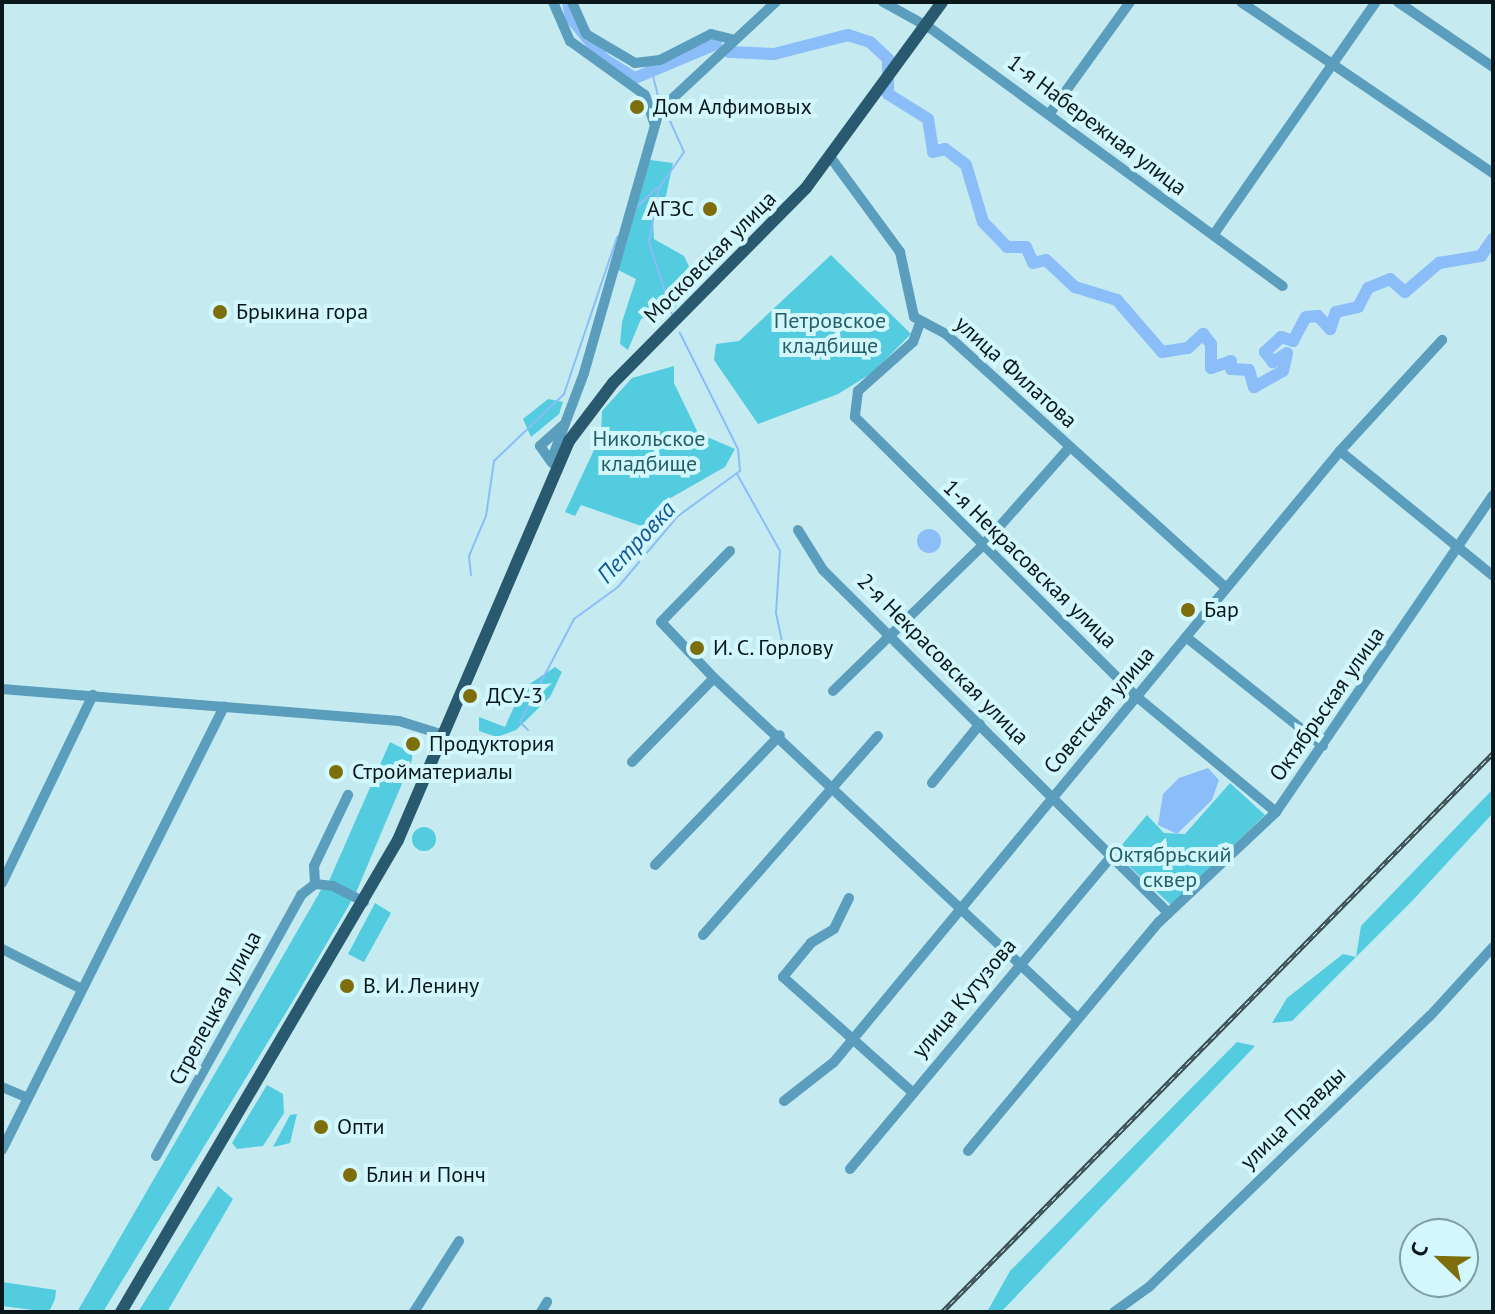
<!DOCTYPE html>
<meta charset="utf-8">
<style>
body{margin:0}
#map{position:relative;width:1495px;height:1314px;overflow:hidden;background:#c5ebf1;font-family:"PT Sans",sans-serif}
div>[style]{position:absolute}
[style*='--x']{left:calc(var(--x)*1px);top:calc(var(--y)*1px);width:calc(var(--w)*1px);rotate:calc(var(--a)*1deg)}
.green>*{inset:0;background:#52ccde}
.round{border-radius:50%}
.water>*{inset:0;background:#8bbdf8}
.stream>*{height:2px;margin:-1px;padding:0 1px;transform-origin:1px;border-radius:1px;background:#8bbdf8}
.river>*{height:12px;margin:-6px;padding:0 6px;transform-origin:6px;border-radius:6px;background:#8bbdf8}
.minor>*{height:10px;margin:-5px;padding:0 5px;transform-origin:5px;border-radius:5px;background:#5a9dbd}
.major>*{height:12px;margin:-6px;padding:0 6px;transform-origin:6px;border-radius:6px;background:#29596e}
.rail>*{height:5px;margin-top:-2.5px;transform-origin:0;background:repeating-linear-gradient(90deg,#d2f8fe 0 6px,#394d51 0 12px);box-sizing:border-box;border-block:2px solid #394d51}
.dots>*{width:22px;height:22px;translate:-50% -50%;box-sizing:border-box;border:4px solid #d2f8fe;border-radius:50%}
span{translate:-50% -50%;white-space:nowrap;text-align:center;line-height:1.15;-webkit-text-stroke:8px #d2f8fe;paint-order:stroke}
.poi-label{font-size:22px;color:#0a181b}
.left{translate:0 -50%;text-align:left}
.right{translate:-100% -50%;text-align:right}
.street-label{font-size:22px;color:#0a181b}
.park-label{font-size:22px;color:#256068}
.water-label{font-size:24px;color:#125596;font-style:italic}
.frame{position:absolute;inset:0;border:4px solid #0a181b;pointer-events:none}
.north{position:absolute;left:1399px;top:1218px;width:80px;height:80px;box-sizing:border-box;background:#d2f8fe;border:2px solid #829ea3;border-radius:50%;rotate:293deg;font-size:22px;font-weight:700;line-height:32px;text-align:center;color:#0a181b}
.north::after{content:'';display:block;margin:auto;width:28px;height:36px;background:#7d6e0b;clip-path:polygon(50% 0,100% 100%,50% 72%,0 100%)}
</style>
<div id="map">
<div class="green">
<i style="clip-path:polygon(650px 160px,673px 163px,664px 205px,653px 219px,654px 239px,684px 256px,693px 275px,674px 309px,641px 319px,628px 350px,620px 344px,622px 322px,636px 279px,618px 270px)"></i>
<i style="clip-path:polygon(831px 255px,911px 334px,872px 373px,838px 394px,758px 424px,714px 360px,716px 344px,739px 341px)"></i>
<i style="clip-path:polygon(674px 366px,674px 383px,698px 433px,735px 449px,725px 467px,667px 500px,647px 528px,581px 505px,575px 516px,565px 512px,601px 435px,602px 411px,632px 378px)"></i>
<i style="clip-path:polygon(548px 399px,563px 402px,559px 414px,531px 437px,523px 419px)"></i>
<i style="clip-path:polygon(555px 667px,562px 672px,550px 697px,516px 730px,497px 737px,479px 731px,479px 717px,505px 727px,522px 689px)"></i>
<i style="clip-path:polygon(390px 742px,412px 753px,412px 760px,355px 895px,329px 881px)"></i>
<i style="clip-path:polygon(1230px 783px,1265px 815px,1171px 905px,1115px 853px,1147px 815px,1164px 833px,1185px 834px)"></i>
<i style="clip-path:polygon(1493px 789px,1493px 813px,1413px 900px,1292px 1021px,1272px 1023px,1287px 998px,1343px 954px,1356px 957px,1361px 926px)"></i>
<i class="round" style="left:412px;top:827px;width:24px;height:24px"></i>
<i style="clip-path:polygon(329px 888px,352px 900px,296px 996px,103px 1312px,77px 1312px,321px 890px)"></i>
<i style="clip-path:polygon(375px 903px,391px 913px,364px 962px,348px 954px)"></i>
<i style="clip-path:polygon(1237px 1042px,1255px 1046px,1001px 1312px,987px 1312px,1010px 1271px)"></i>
<i style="clip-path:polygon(267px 1085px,283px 1094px,284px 1113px,263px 1146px,237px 1149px,232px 1143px)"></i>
<i style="clip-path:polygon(297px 1114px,290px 1143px,273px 1147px,290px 1115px)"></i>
<i style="clip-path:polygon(218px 1186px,233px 1199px,167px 1312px,138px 1312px)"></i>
<i style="clip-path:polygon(2px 1282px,56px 1290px,55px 1299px,49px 1312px,2px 1306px)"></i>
</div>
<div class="water">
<i class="round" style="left:917px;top:529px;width:24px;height:24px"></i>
<i style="clip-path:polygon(1208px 768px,1219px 780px,1212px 800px,1177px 834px,1158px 825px,1163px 794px,1179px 778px)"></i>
</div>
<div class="stream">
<i style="--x:653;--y:76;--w:29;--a:76"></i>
<i style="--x:666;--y:112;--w:44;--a:65.8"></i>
<i style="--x:684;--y:152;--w:44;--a:124.8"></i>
<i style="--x:659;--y:188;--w:55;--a:100.5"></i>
<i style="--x:649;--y:242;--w:76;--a:72.3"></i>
<i style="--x:636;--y:208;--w:29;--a:-44"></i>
<i style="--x:737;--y:474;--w:88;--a:60.8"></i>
<i style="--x:780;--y:551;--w:62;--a:93.7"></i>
<i style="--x:776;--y:613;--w:35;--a:78"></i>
<i style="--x:471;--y:575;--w:19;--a:-96"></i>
<i style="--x:469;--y:556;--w:43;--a:-67"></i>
<i style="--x:486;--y:516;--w:56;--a:-81.7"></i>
<i style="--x:494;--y:461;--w:97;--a:-43.7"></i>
<i style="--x:564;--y:394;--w:166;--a:-71.3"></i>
<i style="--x:528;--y:730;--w:11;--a:-135"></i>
<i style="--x:520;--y:722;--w:116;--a:-62.3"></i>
<i style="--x:574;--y:619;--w:54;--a:-36"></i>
<i style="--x:618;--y:587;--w:93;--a:-49.8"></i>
<i style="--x:678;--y:516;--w:77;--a:-36"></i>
<i style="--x:740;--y:471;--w:22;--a:-95"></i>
<i style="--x:738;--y:449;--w:130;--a:-116.6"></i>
</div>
<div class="river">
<i style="--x:568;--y:2;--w:16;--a:79"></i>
<i style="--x:571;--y:18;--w:53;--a:51.2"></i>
<i style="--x:604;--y:59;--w:36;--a:32"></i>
<i style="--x:635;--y:78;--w:88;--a:-22.8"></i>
<i style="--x:729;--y:52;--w:45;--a:2.5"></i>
<i style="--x:774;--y:54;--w:76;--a:-14.4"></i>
<i style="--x:848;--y:35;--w:23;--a:18"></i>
<i style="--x:870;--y:42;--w:25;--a:43"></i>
<i style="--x:888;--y:59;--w:35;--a:90"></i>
<i style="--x:888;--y:94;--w:47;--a:32"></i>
<i style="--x:928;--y:119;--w:33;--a:81"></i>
<i style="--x:933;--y:152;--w:12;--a:-14"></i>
<i style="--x:945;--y:149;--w:26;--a:37"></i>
<i style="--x:966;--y:165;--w:59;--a:73.4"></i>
<i style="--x:983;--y:222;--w:35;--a:46"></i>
<i style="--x:1007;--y:247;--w:19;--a:0"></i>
<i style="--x:1026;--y:247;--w:17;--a:66"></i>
<i style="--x:1033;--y:263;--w:13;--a:-13"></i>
<i style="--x:1046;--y:260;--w:40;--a:43"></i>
<i style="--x:1075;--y:287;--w:44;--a:17.2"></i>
<i style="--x:1117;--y:300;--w:69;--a:49.1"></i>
<i style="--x:1162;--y:352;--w:26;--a:-9"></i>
<i style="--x:1188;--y:348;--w:21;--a:-43"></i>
<i style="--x:1203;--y:334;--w:13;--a:51"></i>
<i style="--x:1211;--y:344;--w:24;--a:90"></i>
<i style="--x:1211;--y:368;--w:21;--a:-19"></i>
<i style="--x:1231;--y:361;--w:8;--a:90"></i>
<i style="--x:1231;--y:369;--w:18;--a:3"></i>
<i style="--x:1249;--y:370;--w:18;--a:74"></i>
<i style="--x:1254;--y:387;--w:33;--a:-29"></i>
<i style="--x:1283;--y:371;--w:18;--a:-77"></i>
<i style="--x:1287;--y:353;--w:17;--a:147"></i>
<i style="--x:1273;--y:362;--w:13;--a:-129"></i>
<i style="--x:1265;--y:352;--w:22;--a:-43"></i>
<i style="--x:1281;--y:337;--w:13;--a:18"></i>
<i style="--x:1293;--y:341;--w:27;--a:-62"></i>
<i style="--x:1306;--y:317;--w:12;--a:-5"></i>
<i style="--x:1318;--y:316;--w:18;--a:47"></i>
<i style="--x:1330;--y:329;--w:18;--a:-71"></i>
<i style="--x:1336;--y:312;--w:23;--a:-13"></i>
<i style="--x:1358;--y:307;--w:21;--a:-62"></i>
<i style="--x:1368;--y:288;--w:24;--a:-22"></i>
<i style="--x:1390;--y:279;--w:20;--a:41"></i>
<i style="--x:1405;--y:292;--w:45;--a:-40.5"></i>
<i style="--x:1439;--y:263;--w:43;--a:-9.5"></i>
<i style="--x:1481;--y:256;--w:21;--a:-55"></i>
</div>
<div class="minor">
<i style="--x:553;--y:2;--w:43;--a:66.4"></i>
<i style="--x:570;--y:41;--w:92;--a:35.8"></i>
<i style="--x:645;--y:95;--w:29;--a:72"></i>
<i style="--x:572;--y:2;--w:35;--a:66"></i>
<i style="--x:586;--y:34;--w:57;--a:30.6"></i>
<i style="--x:635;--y:63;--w:25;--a:-7"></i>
<i style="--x:660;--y:60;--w:57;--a:-27"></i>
<i style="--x:711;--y:34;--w:21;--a:14"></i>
<i style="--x:883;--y:2;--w:54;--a:29"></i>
<i style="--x:930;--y:28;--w:437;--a:36.2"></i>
<i style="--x:1241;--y:2;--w:305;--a:34.2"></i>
<i style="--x:1398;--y:2;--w:115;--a:34.4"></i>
<i style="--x:1050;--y:113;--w:137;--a:-54.2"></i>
<i style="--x:831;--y:158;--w:117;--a:53.7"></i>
<i style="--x:900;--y:252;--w:66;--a:77.8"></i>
<i style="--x:914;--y:317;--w:36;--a:28"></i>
<i style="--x:946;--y:334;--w:377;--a:42.2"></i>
<i style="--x:1214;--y:234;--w:283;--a:-55.1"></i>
<i style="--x:920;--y:323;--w:20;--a:110"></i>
<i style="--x:913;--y:342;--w:74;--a:138.3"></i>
<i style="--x:858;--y:391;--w:26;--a:97"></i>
<i style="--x:855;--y:417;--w:397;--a:44.8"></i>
<i style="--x:1137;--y:697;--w:180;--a:39.6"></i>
<i style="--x:1340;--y:451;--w:198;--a:39.2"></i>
<i style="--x:551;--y:461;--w:94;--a:-69.4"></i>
<i style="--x:584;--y:373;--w:273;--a:-74"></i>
<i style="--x:659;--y:111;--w:160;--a:-43"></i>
<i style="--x:552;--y:463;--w:21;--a:-125"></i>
<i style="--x:540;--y:446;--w:31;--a:-42"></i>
<i style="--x:798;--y:530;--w:47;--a:58"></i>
<i style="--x:823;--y:570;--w:487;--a:44.8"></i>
<i style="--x:1186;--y:637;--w:175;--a:38.5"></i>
<i style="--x:714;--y:678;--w:495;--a:43.1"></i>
<i style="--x:2;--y:689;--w:398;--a:4.6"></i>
<i style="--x:399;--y:721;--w:47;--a:17.3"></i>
<i style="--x:833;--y:691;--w:211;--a:-44.2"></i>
<i style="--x:984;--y:544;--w:128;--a:-48.5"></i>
<i style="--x:632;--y:762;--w:117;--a:-45.7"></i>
<i style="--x:714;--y:678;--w:77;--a:-133.4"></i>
<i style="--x:661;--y:622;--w:99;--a:-45.8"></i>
<i style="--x:932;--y:783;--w:76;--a:-50.9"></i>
<i style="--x:655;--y:865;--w:180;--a:-46.1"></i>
<i style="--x:2;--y:883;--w:209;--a:-64.2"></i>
<i style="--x:315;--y:884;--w:18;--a:-93"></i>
<i style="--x:314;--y:866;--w:79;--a:-64.4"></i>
<i style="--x:849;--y:898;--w:34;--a:116"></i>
<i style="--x:834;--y:929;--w:27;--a:149"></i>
<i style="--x:811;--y:943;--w:44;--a:129.5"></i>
<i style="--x:783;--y:977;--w:173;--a:41.7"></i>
<i style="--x:703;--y:935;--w:265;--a:-48.7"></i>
<i style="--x:2;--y:949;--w:87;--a:26.6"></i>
<i style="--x:2;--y:1087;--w:25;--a:23"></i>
<i style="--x:784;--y:1101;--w:63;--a:-38"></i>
<i style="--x:834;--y:1062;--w:793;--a:-50.37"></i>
<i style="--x:1340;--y:451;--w:151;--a:-47.4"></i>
<i style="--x:2;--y:1150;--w:496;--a:-63.4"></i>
<i style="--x:968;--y:1151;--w:298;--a:-50.2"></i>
<i style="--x:1159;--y:922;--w:161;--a:-43.2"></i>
<i style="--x:1276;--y:812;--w:384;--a:-55.6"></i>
<i style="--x:156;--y:1156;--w:299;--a:-60.9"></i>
<i style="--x:301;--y:895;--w:18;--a:-38"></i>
<i style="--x:315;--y:884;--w:18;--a:6"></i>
<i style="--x:333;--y:886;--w:35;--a:27"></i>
<i style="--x:850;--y:1169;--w:408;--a:-50.1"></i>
<i style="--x:414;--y:1312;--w:84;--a:-57.6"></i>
<i style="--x:541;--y:1312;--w:12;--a:-59"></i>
<i style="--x:1114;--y:1312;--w:43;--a:-35.5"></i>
<i style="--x:1149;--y:1287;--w:390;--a:-44"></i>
<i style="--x:1430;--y:1016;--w:93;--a:-47.6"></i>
</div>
<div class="major">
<i style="--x:121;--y:1312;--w:547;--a:-59.59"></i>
<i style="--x:398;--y:840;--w:434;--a:-66.8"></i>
<i style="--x:569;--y:441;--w:73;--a:-52.8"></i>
<i style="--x:613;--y:383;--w:274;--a:-45.3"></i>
<i style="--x:806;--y:188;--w:230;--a:-53.8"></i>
</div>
<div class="rail">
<i style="--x:942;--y:1312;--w:785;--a:-45.41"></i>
</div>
<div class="dots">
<i style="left:637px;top:107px;background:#7d6e0b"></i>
<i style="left:710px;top:209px;background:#7d6e0b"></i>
<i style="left:220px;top:312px;background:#7d6e0b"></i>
<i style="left:1188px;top:610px;background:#7d6e0b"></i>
<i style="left:697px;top:648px;background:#7d6e0b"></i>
<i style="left:470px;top:696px;background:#7d6e0b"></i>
<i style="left:413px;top:744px;background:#7d6e0b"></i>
<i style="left:336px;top:772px;background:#7d6e0b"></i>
<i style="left:347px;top:986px;background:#7d6e0b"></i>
<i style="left:321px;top:1127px;background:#7d6e0b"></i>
<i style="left:350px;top:1175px;background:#7d6e0b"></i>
</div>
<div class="poi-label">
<span class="left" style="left:653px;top:107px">Дом Алфимовых</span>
<span class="right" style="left:694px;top:209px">АГЗС</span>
<span class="left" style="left:236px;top:312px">Брыкина гора</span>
<span class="left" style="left:1204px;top:610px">Бар</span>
<span class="left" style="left:713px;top:648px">И. С. Горлову</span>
<span class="left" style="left:486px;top:696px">ДСУ-3</span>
<span class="left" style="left:429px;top:744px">Продуктория</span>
<span class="left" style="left:352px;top:772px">Стройматериалы</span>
<span class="left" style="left:363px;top:986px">В. И. Ленину</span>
<span class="left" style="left:337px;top:1127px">Опти</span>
<span class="left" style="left:366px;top:1175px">Блин и Понч</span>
</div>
<div class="street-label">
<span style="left:1097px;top:125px;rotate:37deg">1-я Набережная улица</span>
<span style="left:710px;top:257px;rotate:-45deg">Московская улица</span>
<span style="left:1016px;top:372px;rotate:42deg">улица Филатова</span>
<span style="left:1030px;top:564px;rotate:44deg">1-я Некрасовская улица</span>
<span style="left:943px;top:659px;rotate:45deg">2-я Некрасовская улица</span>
<span style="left:1327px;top:704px;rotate:-55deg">Октябрьская улица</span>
<span style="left:1099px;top:710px;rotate:-50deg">Советская улица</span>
<span style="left:964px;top:998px;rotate:-50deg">улица Кутузова</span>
<span style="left:215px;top:1008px;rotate:-62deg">Стрелецкая улица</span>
<span style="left:1293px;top:1118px;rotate:-44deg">улица Правды</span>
</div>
<div class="park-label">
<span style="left:830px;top:333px">Петровское<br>кладбище</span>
<span style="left:649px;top:451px">Никольское<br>кладбище</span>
<span style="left:1170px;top:867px">Октябрьский<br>сквер</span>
</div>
<div class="water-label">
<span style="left:636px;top:542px;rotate:-47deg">Петровка</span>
</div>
<div class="frame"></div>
<div class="north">С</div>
</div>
